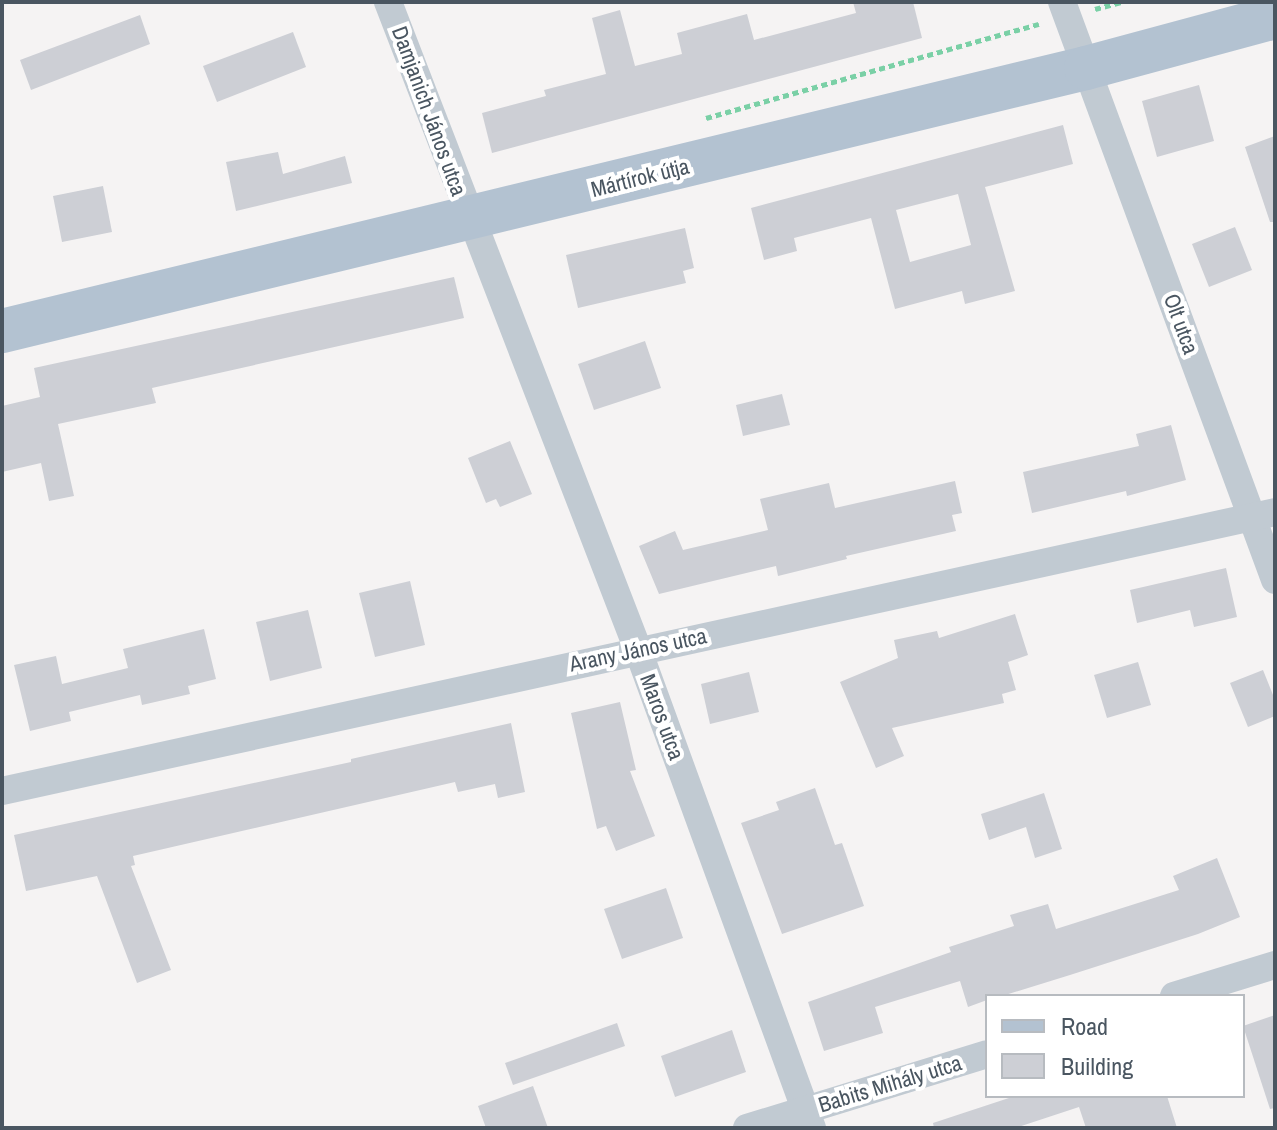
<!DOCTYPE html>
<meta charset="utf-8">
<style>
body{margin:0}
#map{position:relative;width:1277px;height:1130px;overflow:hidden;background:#f5f3f3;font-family:"Archivo Narrow",sans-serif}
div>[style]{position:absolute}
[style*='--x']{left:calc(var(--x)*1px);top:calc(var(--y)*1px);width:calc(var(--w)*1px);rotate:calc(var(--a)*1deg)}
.building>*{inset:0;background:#cdcfd5}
.path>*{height:5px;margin-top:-2.5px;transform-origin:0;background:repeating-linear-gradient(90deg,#7ad0a6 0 6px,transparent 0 10px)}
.minor>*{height:28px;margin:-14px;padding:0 14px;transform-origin:14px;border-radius:14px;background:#c1cad2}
.primary>*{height:44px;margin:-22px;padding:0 22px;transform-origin:22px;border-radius:22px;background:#b3c2d1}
span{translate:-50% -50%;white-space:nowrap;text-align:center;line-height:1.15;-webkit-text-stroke:8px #fff;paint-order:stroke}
.street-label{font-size:22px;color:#4a5661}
.frame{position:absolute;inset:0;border:4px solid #4a5661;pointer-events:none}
.legend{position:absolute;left:985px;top:994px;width:260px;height:104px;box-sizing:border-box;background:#fff;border:2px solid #b7bbc0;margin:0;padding:10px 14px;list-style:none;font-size:24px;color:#4a5661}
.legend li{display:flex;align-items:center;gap:16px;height:40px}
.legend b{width:40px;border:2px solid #b7bbc0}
</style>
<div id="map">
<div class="building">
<i style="clip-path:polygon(853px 2px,913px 2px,922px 38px,492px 153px,482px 113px,546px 96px,544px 90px,606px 74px,592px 18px,620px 10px,635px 66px,682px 54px,677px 33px,747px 14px,754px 40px,856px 13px)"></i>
<i style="clip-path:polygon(140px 15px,150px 44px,31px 90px,20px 60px)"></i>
<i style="clip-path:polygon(293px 32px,306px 67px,217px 102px,203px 66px)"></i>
<i style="clip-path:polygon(1199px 85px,1214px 141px,1157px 157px,1142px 101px)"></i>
<i style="clip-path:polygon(evenodd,1063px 125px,1073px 164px,985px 187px,1015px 291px,965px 304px,962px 291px,895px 309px,871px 218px,794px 238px,797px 251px,764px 260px,751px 208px,1063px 125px,958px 194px,971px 245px,910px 262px,896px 210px,958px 194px)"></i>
<i style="clip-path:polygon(1275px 136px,1275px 222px,1270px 222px,1245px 147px)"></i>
<i style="clip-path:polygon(278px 152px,283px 174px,345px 156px,352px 183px,236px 211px,226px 162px)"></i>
<i style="clip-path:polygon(103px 186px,112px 232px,62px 242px,53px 196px)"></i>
<i style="clip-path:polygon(1235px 227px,1252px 270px,1209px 287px,1192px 244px)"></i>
<i style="clip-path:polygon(685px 228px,694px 268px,683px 271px,686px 283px,578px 308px,566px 255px)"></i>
<i style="clip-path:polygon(454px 277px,464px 318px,152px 388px,156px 403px,58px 424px,74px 496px,49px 501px,41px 463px,2px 472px,2px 406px,40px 397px,34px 368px)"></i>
<i style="clip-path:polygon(645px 341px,661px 388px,594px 410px,578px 364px)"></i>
<i style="clip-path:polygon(782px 394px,790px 425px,743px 436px,736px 405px)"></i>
<i style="clip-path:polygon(1171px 425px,1186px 480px,1127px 496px,1126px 491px,1032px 513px,1023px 472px,1139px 446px,1136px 434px)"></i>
<i style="clip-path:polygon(510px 441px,532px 494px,500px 507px,496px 499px,486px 503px,468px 458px)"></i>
<i style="clip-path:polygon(955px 481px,962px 513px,952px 515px,956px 531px,846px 556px,847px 559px,778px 576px,776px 566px,659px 594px,639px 546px,675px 531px,683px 550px,768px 530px,760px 499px,829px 483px,835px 508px)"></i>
<i style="clip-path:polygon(1226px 568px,1237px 617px,1194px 627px,1190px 610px,1137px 623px,1130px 590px)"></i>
<i style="clip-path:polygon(410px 581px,425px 645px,375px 657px,359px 593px)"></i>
<i style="clip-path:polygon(308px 610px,322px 668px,270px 681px,256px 622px)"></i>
<i style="clip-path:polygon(1015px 614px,1028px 655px,1008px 662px,1016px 690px,1002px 694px,1004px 703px,892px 728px,904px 756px,876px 768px,840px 682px,898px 658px,894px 640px,937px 631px,939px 638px)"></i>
<i style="clip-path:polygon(204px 629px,216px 679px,188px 686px,190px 694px,142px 705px,140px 695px,69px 712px,71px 721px,30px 731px,14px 665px,56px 656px,62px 684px,128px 668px,123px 649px)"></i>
<i style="clip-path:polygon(1138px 662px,1151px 705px,1107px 718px,1094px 675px)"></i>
<i style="clip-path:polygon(1263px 670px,1275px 700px,1275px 716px,1248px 727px,1230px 683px)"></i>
<i style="clip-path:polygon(749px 672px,759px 712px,710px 724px,701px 684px)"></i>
<i style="clip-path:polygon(620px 702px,636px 770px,630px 771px,655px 836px,616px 851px,606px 826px,597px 829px,571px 713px)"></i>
<i style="clip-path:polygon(511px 723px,525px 792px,498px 798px,495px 784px,458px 792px,455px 782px,133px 856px,135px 865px,131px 866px,171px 970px,137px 983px,97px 876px,26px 891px,14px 835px,351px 762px,351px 759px)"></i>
<i style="clip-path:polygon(815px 788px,835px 845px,842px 843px,864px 906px,782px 934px,741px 823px,779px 810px,776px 802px)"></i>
<i style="clip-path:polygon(1044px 793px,1062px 849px,1035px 858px,1026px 827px,989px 840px,981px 814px)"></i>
<i style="clip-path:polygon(1217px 858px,1240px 917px,1198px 934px,1070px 975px,1002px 996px,987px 996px,987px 1000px,968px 1007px,960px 981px,875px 1007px,883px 1033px,824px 1051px,808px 1002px,951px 952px,949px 947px,1014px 926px,1010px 915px,1048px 904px,1056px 929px,1179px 890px,1173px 876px)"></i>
<i style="clip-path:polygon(666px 888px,683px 938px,622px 959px,604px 909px)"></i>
<i style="clip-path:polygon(1275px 1015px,1275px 1108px,1270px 1109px,1243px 1026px)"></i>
<i style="clip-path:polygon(617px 1023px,625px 1046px,513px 1085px,505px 1063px)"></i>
<i style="clip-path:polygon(732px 1030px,746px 1072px,675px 1097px,661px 1056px)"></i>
<i style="clip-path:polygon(533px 1086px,548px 1128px,486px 1128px,478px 1106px)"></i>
<i style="clip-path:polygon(1015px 1096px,1167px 1096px,1177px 1128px,1086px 1128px,1079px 1107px,1015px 1128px,934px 1128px,933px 1123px)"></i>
</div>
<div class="path">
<i style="--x:1095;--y:9;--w:27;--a:-15"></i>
<i style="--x:706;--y:118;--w:346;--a:-15.8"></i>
</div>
<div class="minor">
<i style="--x:388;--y:2;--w:695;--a:68.9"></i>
<i style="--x:638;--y:650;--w:509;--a:70"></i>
<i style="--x:1062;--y:2;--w:616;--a:69.77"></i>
<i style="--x:2;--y:791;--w:1303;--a:-12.36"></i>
<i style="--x:1174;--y:996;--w:106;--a:-17.1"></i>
<i style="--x:747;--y:1128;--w:251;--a:-17.1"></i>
</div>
<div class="primary">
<i style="--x:2;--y:331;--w:1115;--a:-13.64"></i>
<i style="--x:1086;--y:68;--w:196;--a:-15.1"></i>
</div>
<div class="street-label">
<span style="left:429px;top:111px;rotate:70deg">Damjanich János utca</span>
<span style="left:640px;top:178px;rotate:-14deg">Mártírok útja</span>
<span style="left:1181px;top:324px;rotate:70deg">Olt utca</span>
<span style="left:638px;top:650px;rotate:-12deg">Arany János utca</span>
<span style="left:662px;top:717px;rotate:70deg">Maros utca</span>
<span style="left:890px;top:1084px;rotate:-17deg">Babits Mihály utca</span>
</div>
<div class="frame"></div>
<ul class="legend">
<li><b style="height:10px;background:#b3c2d1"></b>Road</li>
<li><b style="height:22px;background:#cdcfd5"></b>Building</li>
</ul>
</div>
